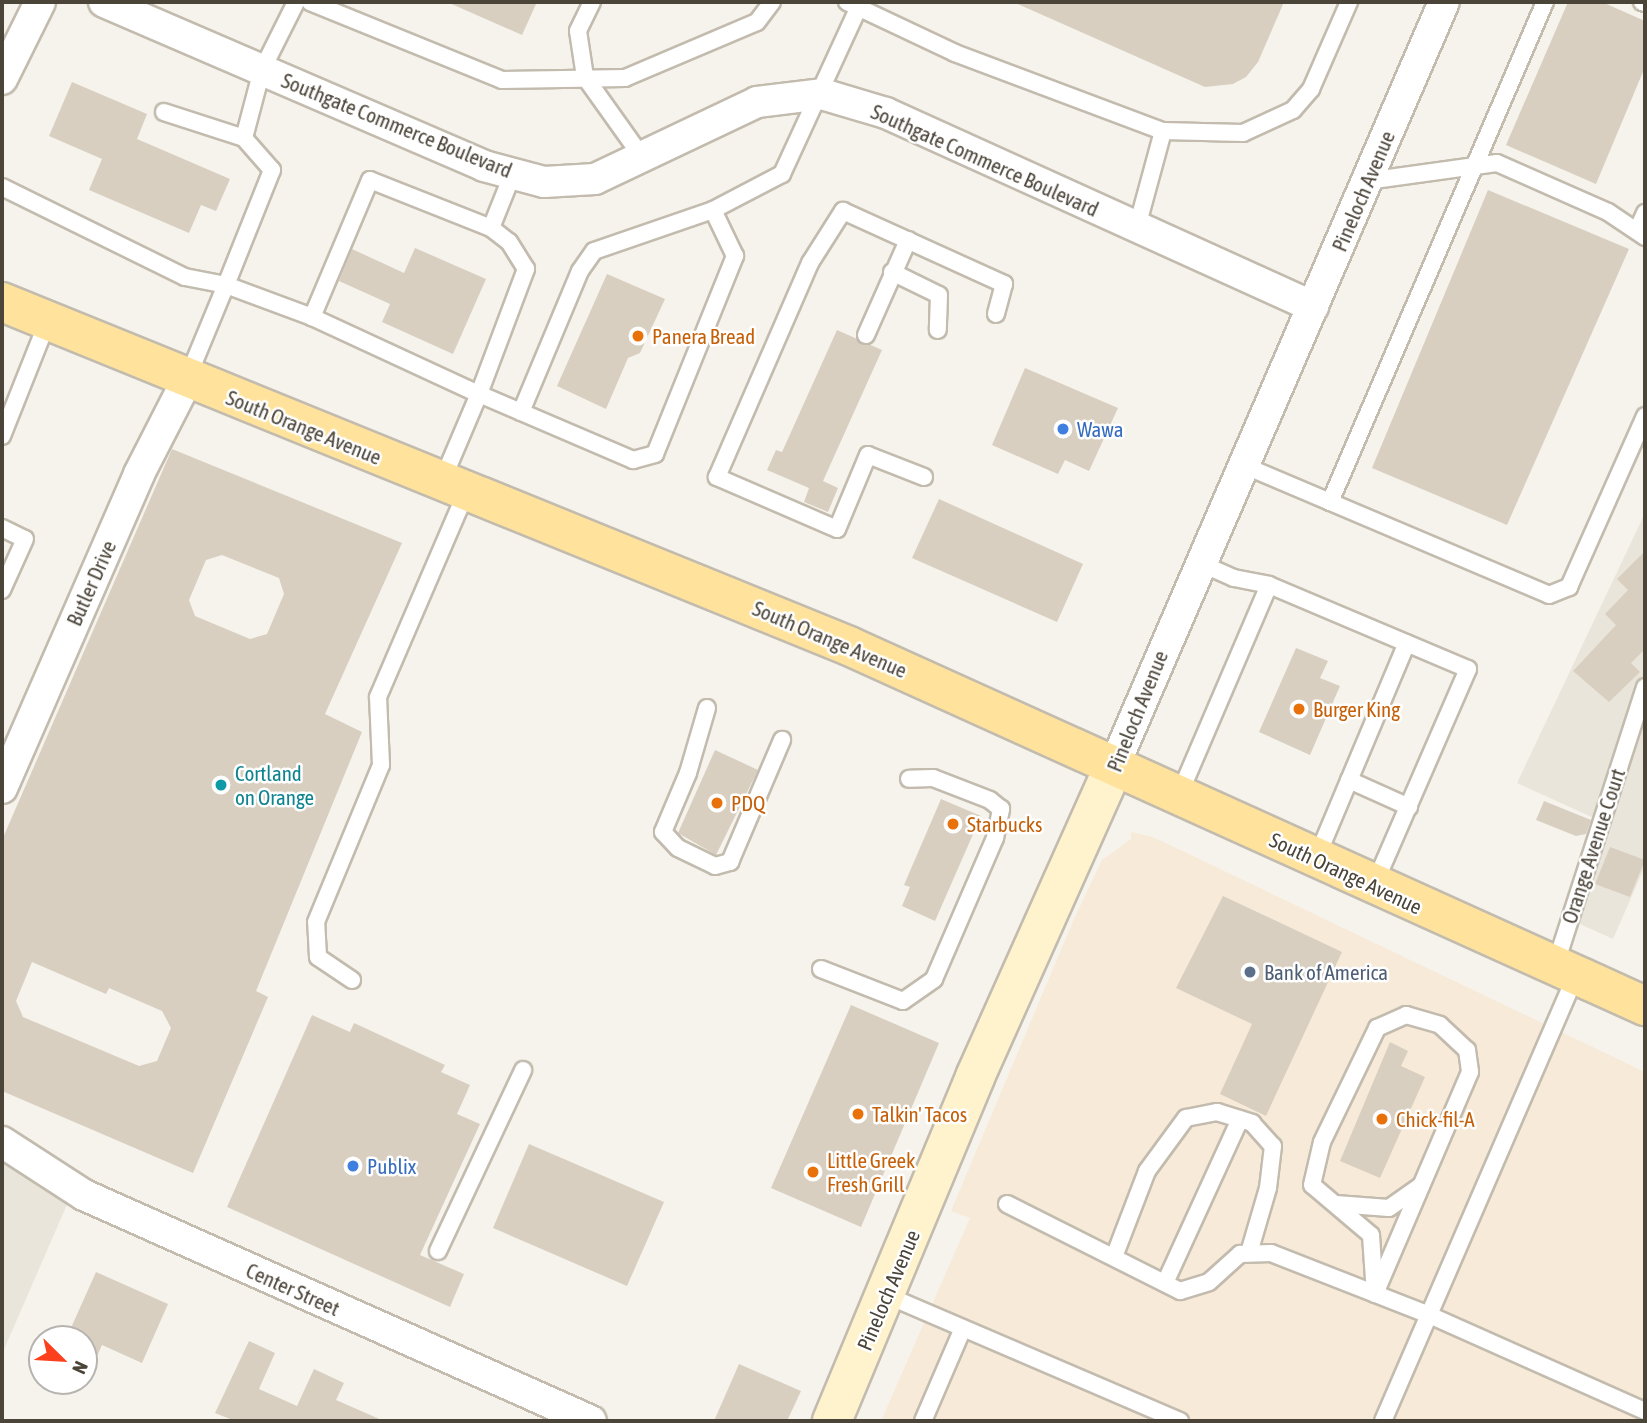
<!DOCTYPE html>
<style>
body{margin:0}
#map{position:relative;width:1647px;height:1423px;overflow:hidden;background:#f6f3ec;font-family:"Asap Condensed",sans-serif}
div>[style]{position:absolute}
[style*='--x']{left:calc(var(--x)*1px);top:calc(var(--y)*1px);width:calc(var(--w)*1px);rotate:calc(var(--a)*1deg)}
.residential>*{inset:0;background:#eae5da}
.commercial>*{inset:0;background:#f7ead8}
.building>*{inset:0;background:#d8cfc1}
.roads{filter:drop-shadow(2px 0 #c2bbae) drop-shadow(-2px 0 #c2bbae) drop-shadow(0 2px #c2bbae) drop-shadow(0 -2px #c2bbae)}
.lane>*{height:16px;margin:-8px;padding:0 8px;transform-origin:8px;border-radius:8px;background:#fff}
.street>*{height:30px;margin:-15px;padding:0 15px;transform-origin:15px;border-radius:15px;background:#fff}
.secondary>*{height:38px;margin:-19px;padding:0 19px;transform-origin:19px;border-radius:19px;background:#fff3cd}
.primary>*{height:38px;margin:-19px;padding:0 19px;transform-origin:19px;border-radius:19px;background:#ffe39c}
.dots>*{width:19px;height:19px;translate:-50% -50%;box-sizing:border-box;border:4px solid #fff;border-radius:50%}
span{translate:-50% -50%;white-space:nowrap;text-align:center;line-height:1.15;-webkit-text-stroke:5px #fff;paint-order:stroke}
.street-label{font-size:21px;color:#4b4439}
.food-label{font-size:21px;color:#c56008}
.left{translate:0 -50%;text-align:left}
.shop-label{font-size:21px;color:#366cbe}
.culture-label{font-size:21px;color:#0d838f}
.service-label{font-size:21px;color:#4e5e75}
.frame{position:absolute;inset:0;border:4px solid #4b4439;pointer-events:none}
.north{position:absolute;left:28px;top:1325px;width:70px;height:70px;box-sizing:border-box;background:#fff;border:2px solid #b7b4b0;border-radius:50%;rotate:114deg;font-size:19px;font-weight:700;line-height:28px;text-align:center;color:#4b4439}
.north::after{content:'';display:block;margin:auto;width:24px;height:32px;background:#fc3f1d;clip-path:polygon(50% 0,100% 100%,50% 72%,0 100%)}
</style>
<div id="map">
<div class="residential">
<i style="clip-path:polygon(1645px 513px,1645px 866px,1613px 939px,1560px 915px,1596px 819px,1517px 783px)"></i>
<i style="clip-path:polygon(2px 1163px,72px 1193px,2px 1354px)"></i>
</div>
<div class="commercial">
<i style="clip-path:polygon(1131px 832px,1153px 837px,1645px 1072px,1645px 1421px,881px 1421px,970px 1218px,951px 1211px,1074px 919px,1102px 860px,1131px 839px)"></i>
</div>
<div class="building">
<i style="clip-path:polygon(447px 2px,537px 2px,522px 35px)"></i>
<i style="clip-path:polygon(1013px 2px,1284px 2px,1258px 62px,1246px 77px,1233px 84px,1205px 87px)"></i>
<i style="clip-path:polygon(1568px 2px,1602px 2px,1645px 21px,1645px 67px,1596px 184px,1506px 145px)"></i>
<i style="clip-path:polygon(72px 82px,147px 114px,137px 139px,230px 179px,216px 211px,201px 205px,189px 233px,89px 190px,102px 159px,49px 136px)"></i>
<i style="clip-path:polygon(1488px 190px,1629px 249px,1507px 525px,1372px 468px)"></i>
<i style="clip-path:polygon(415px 248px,486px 279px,453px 354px,382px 322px,390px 304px,339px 281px,352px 249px,404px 273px)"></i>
<i style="clip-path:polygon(607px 274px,665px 299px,640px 353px,628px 358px,606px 409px,557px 386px)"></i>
<i style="clip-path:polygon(837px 330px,882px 350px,823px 481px,838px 488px,828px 512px,804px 502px,809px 488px,767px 470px,776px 450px,782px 452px)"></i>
<i style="clip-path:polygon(1025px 368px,1118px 408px,1089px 471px,1065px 460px,1058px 474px,992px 445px)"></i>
<i style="clip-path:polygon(evenodd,172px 449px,402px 543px,325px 714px,362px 732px,256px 991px,268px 997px,193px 1173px,2px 1091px,2px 840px,172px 449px,222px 555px,279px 578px,284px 594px,267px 634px,250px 639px,195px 616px,189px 600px,206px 560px,222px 555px,172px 449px,32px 962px,106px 994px,109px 988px,162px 1011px,171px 1028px,157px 1061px,139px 1066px,23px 1017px,16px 1001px,32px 962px)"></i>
<i style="clip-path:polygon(939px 499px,1083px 564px,1057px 622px,912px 558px)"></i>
<i style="clip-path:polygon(1645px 551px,1645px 649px,1631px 663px,1640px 672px,1609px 702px,1573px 671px,1616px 625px,1605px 614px,1628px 590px,1617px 579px)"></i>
<i style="clip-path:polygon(1296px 648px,1328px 661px,1320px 678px,1340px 686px,1310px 755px,1259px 732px)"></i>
<i style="clip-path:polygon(715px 750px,758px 770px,716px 855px,678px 833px)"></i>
<i style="clip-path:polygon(941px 799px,981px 816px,935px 921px,902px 906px,910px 887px,904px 885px)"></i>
<i style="clip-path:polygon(1544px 801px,1591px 820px,1586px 834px,1576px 836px,1536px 820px)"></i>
<i style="clip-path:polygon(1610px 847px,1645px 860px,1630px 897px,1595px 884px)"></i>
<i style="clip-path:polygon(1223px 896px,1342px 952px,1266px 1116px,1220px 1094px,1252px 1024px,1176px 988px)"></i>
<i style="clip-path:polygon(851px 1005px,939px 1043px,861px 1227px,771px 1188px)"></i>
<i style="clip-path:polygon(312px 1015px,350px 1032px,354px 1023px,445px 1065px,441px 1072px,470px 1085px,457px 1114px,480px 1124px,420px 1255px,464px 1274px,450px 1307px,227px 1207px)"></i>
<i style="clip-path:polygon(1390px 1042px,1408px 1051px,1401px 1066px,1425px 1077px,1380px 1178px,1340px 1161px)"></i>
<i style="clip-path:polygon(529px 1144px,664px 1202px,627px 1286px,493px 1228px)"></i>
<i style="clip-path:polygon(96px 1272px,168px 1304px,142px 1363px,102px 1345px,84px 1385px,84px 1339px,66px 1339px)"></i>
<i style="clip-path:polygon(249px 1341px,275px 1353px,259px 1389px,297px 1406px,314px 1369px,344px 1383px,336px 1400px,384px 1421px,235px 1421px,215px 1413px)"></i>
<i style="clip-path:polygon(739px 1364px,801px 1391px,787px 1421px,714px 1421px)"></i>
</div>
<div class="roads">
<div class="lane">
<i style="--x:310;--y:2;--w:207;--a:22.1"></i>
<i style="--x:502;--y:80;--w:123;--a:-0.9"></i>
<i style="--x:625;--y:78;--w:143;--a:-23"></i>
<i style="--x:757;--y:22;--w:25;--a:-53"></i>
<i style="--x:592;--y:2;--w:32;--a:116"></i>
<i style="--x:578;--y:31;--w:47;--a:81.3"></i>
<i style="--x:585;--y:77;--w:98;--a:54.5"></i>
<i style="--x:847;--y:2;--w:119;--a:25.3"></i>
<i style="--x:955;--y:53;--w:222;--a:20.6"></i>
<i style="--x:1642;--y:2;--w:3;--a:18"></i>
<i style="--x:164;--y:112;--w:84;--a:18"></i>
<i style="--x:1367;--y:181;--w:131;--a:-7.9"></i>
<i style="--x:1497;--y:163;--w:121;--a:23.8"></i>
<i style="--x:1608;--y:212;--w:45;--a:34"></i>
<i style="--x:2;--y:187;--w:204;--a:26.2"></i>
<i style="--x:185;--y:277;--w:42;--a:11"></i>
<i style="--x:226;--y:285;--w:124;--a:-68.2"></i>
<i style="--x:272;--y:170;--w:43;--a:-131.2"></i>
<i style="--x:244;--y:138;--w:70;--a:-75.2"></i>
<i style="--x:262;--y:70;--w:76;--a:-63.4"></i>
<i style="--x:1137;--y:227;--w:99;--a:-74.8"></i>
<i style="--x:1163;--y:131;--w:80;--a:1.4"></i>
<i style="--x:1243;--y:133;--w:55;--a:-24.7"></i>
<i style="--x:1293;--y:110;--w:28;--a:-49"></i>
<i style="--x:1311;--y:89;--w:95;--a:-66.4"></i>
<i style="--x:491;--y:228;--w:130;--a:-158.4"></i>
<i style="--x:370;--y:180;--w:149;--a:112.9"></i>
<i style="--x:312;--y:317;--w:184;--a:24.8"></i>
<i style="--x:479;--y:394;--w:134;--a:-69.4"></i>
<i style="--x:526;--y:269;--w:32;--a:-122"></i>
<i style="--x:509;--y:242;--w:23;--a:-142"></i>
<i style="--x:491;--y:228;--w:59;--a:-68.2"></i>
<i style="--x:1637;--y:231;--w:20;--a:-66"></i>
<i style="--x:892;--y:272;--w:52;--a:26.1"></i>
<i style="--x:939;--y:295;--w:35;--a:92"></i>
<i style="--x:866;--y:335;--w:104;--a:-66.1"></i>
<i style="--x:187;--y:379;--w:102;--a:-67.5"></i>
<i style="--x:226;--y:285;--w:92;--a:20.4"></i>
<i style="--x:521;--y:412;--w:153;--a:-67.3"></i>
<i style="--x:580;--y:271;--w:24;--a:-55"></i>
<i style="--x:594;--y:251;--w:126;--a:-19"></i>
<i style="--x:713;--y:210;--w:78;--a:-27.6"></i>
<i style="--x:782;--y:174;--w:189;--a:-65.3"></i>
<i style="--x:2;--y:436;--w:122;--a:-68.3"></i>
<i style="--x:1243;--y:465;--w:332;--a:23"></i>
<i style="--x:1549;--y:595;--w:22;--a:-22"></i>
<i style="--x:1569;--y:587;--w:187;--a:-66"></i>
<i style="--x:924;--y:477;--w:60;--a:-158.6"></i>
<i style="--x:868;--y:455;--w:80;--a:112.7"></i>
<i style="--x:837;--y:529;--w:131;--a:-156.6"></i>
<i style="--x:717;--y:477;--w:233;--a:-66.5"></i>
<i style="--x:810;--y:263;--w:62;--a:-57.6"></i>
<i style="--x:843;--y:211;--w:177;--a:24.4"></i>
<i style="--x:1004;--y:284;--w:31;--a:105"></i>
<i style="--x:442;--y:481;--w:95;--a:-67"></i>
<i style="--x:479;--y:394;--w:168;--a:23.2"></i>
<i style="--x:633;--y:460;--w:23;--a:-15"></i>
<i style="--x:655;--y:454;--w:214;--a:-68"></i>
<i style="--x:735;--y:256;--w:51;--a:-115.6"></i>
<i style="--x:1330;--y:502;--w:544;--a:-66.73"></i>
<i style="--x:2;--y:528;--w:25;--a:26"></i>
<i style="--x:25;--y:539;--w:56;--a:114.3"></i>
<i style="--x:1200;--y:563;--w:37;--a:24"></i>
<i style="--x:1234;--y:578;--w:36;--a:11"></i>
<i style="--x:1269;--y:585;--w:216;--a:22.9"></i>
<i style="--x:1468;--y:669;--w:233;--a:113.5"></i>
<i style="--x:707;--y:708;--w:68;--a:106.3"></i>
<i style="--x:688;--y:773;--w:64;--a:113"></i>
<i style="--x:663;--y:832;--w:22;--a:47"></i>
<i style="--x:678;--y:848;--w:41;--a:25.9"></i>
<i style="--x:715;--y:866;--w:16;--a:-15"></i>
<i style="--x:730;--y:862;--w:133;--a:-66.9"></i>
<i style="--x:1349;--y:780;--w:66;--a:24.2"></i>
<i style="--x:1179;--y:795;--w:228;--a:-66.8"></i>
<i style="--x:1316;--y:859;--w:234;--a:-67.2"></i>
<i style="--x:1555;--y:966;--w:293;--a:-72.1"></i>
<i style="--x:821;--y:969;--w:88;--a:21.3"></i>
<i style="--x:903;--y:1001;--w:38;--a:-35"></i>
<i style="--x:934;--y:979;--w:154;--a:-66.6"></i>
<i style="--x:995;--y:838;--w:30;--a:-78"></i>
<i style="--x:1001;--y:809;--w:14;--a:-141"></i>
<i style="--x:990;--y:800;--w:61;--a:-158.9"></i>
<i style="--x:933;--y:778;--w:24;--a:178"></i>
<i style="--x:352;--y:980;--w:41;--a:-145.9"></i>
<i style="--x:318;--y:957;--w:35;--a:-93"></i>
<i style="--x:316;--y:922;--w:170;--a:-67.5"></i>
<i style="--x:381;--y:765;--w:68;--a:-92.5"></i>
<i style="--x:378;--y:697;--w:222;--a:-66.7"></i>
<i style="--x:1406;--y:1015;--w:35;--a:16"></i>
<i style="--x:1440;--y:1025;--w:37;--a:43"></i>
<i style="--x:1467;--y:1050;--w:22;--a:82"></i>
<i style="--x:1470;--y:1072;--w:241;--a:113.2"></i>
<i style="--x:1375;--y:1294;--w:59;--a:-93.9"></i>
<i style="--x:1371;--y:1235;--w:77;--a:-139.7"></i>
<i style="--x:1312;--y:1185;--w:44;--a:-76.9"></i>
<i style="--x:1322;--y:1142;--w:127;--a:-64.2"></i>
<i style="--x:1377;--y:1028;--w:32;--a:-24"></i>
<i style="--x:1007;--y:1204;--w:194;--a:26.7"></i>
<i style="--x:1180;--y:1291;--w:30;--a:-17"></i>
<i style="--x:1209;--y:1282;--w:42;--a:-42.1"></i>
<i style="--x:1240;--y:1254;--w:31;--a:-2"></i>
<i style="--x:1271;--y:1253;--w:168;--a:21.4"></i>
<i style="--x:1427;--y:1314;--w:239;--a:24"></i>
<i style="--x:1336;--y:1204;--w:53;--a:4.3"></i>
<i style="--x:1389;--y:1208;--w:39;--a:-35"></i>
<i style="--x:438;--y:1251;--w:200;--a:-64.8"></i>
<i style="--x:1114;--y:1257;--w:92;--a:-69"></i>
<i style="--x:1147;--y:1171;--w:66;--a:-53.7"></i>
<i style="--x:1186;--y:1118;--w:32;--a:-11"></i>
<i style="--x:1217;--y:1112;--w:37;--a:17"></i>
<i style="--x:1252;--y:1123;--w:31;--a:48"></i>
<i style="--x:1273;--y:1146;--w:42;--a:96.8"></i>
<i style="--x:1268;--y:1188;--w:68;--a:106.3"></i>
<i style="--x:1165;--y:1283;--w:180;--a:-65.4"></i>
<i style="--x:886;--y:1295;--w:320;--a:23.2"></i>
<i style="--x:923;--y:1421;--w:101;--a:-66.7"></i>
<i style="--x:1383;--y:1421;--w:486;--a:-66.6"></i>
</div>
<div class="street">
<i style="--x:104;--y:2;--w:414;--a:23.3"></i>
<i style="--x:484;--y:166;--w:62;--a:14.9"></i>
<i style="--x:544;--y:182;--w:51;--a:-3.4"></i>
<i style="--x:595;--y:179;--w:179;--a:-25.4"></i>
<i style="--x:757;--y:102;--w:65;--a:-7"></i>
<i style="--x:822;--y:94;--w:67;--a:16.5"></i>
<i style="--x:886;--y:113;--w:469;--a:24.4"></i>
<i style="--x:2;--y:79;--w:86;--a:-63.7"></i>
<i style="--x:1114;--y:766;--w:832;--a:-66.64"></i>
<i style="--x:2;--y:788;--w:343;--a:-66.4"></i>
<i style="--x:139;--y:474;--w:106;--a:-62.9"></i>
<i style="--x:2;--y:1142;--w:98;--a:32.9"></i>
<i style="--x:84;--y:1195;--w:555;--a:24.03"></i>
</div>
<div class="secondary">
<i style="--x:832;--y:1421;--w:373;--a:-67.4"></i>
<i style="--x:975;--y:1077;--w:341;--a:-65.9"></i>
</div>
<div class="primary">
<i style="--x:2;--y:302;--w:914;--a:22.1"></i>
<i style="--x:849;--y:646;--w:874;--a:24.34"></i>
</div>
</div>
<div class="dots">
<i style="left:638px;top:336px;background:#e8710a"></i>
<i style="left:1063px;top:429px;background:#3f7fe0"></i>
<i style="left:1299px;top:709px;background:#e8710a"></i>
<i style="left:221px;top:785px;background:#0f9aa8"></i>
<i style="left:717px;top:803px;background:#e8710a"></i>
<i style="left:953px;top:824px;background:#e8710a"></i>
<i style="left:1250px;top:972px;background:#5c6f8a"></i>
<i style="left:858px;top:1114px;background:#e8710a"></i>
<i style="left:1382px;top:1119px;background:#e8710a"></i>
<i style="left:353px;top:1166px;background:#3f7fe0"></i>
<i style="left:813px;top:1172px;background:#e8710a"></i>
</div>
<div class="street-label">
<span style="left:397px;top:125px;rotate:22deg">Southgate Commerce Boulevard</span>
<span style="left:985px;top:160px;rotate:24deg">Southgate Commerce Boulevard</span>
<span style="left:1363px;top:191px;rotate:-67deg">Pineloch Avenue</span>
<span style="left:304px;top:427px;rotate:22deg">South Orange Avenue</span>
<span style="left:91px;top:583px;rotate:-66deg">Butler Drive</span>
<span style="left:830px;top:639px;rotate:23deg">South Orange Avenue</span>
<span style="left:1137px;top:711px;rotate:-68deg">Pineloch Avenue</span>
<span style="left:1593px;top:846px;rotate:-72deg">Orange Avenue Court</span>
<span style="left:1346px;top:873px;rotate:25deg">South Orange Avenue</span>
<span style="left:293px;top:1289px;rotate:24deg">Center Street</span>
<span style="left:888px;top:1290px;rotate:-67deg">Pineloch Avenue</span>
</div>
<div class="food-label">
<span class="left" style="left:652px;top:336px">Panera Bread</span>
<span class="left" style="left:1313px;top:709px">Burger King</span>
<span class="left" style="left:731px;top:803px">PDQ</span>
<span class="left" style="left:967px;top:824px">Starbucks</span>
<span class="left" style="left:872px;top:1114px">Talkin' Tacos</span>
<span class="left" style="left:1396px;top:1119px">Chick-fil-A</span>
<span class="left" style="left:827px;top:1172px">Little Greek<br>Fresh Grill</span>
</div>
<div class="shop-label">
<span class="left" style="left:1077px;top:429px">Wawa</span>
<span class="left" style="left:367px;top:1166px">Publix</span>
</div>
<div class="culture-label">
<span class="left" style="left:235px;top:785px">Cortland<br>on Orange</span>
</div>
<div class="service-label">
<span class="left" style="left:1264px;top:972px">Bank of America</span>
</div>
<div class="frame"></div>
<div class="north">N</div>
</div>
